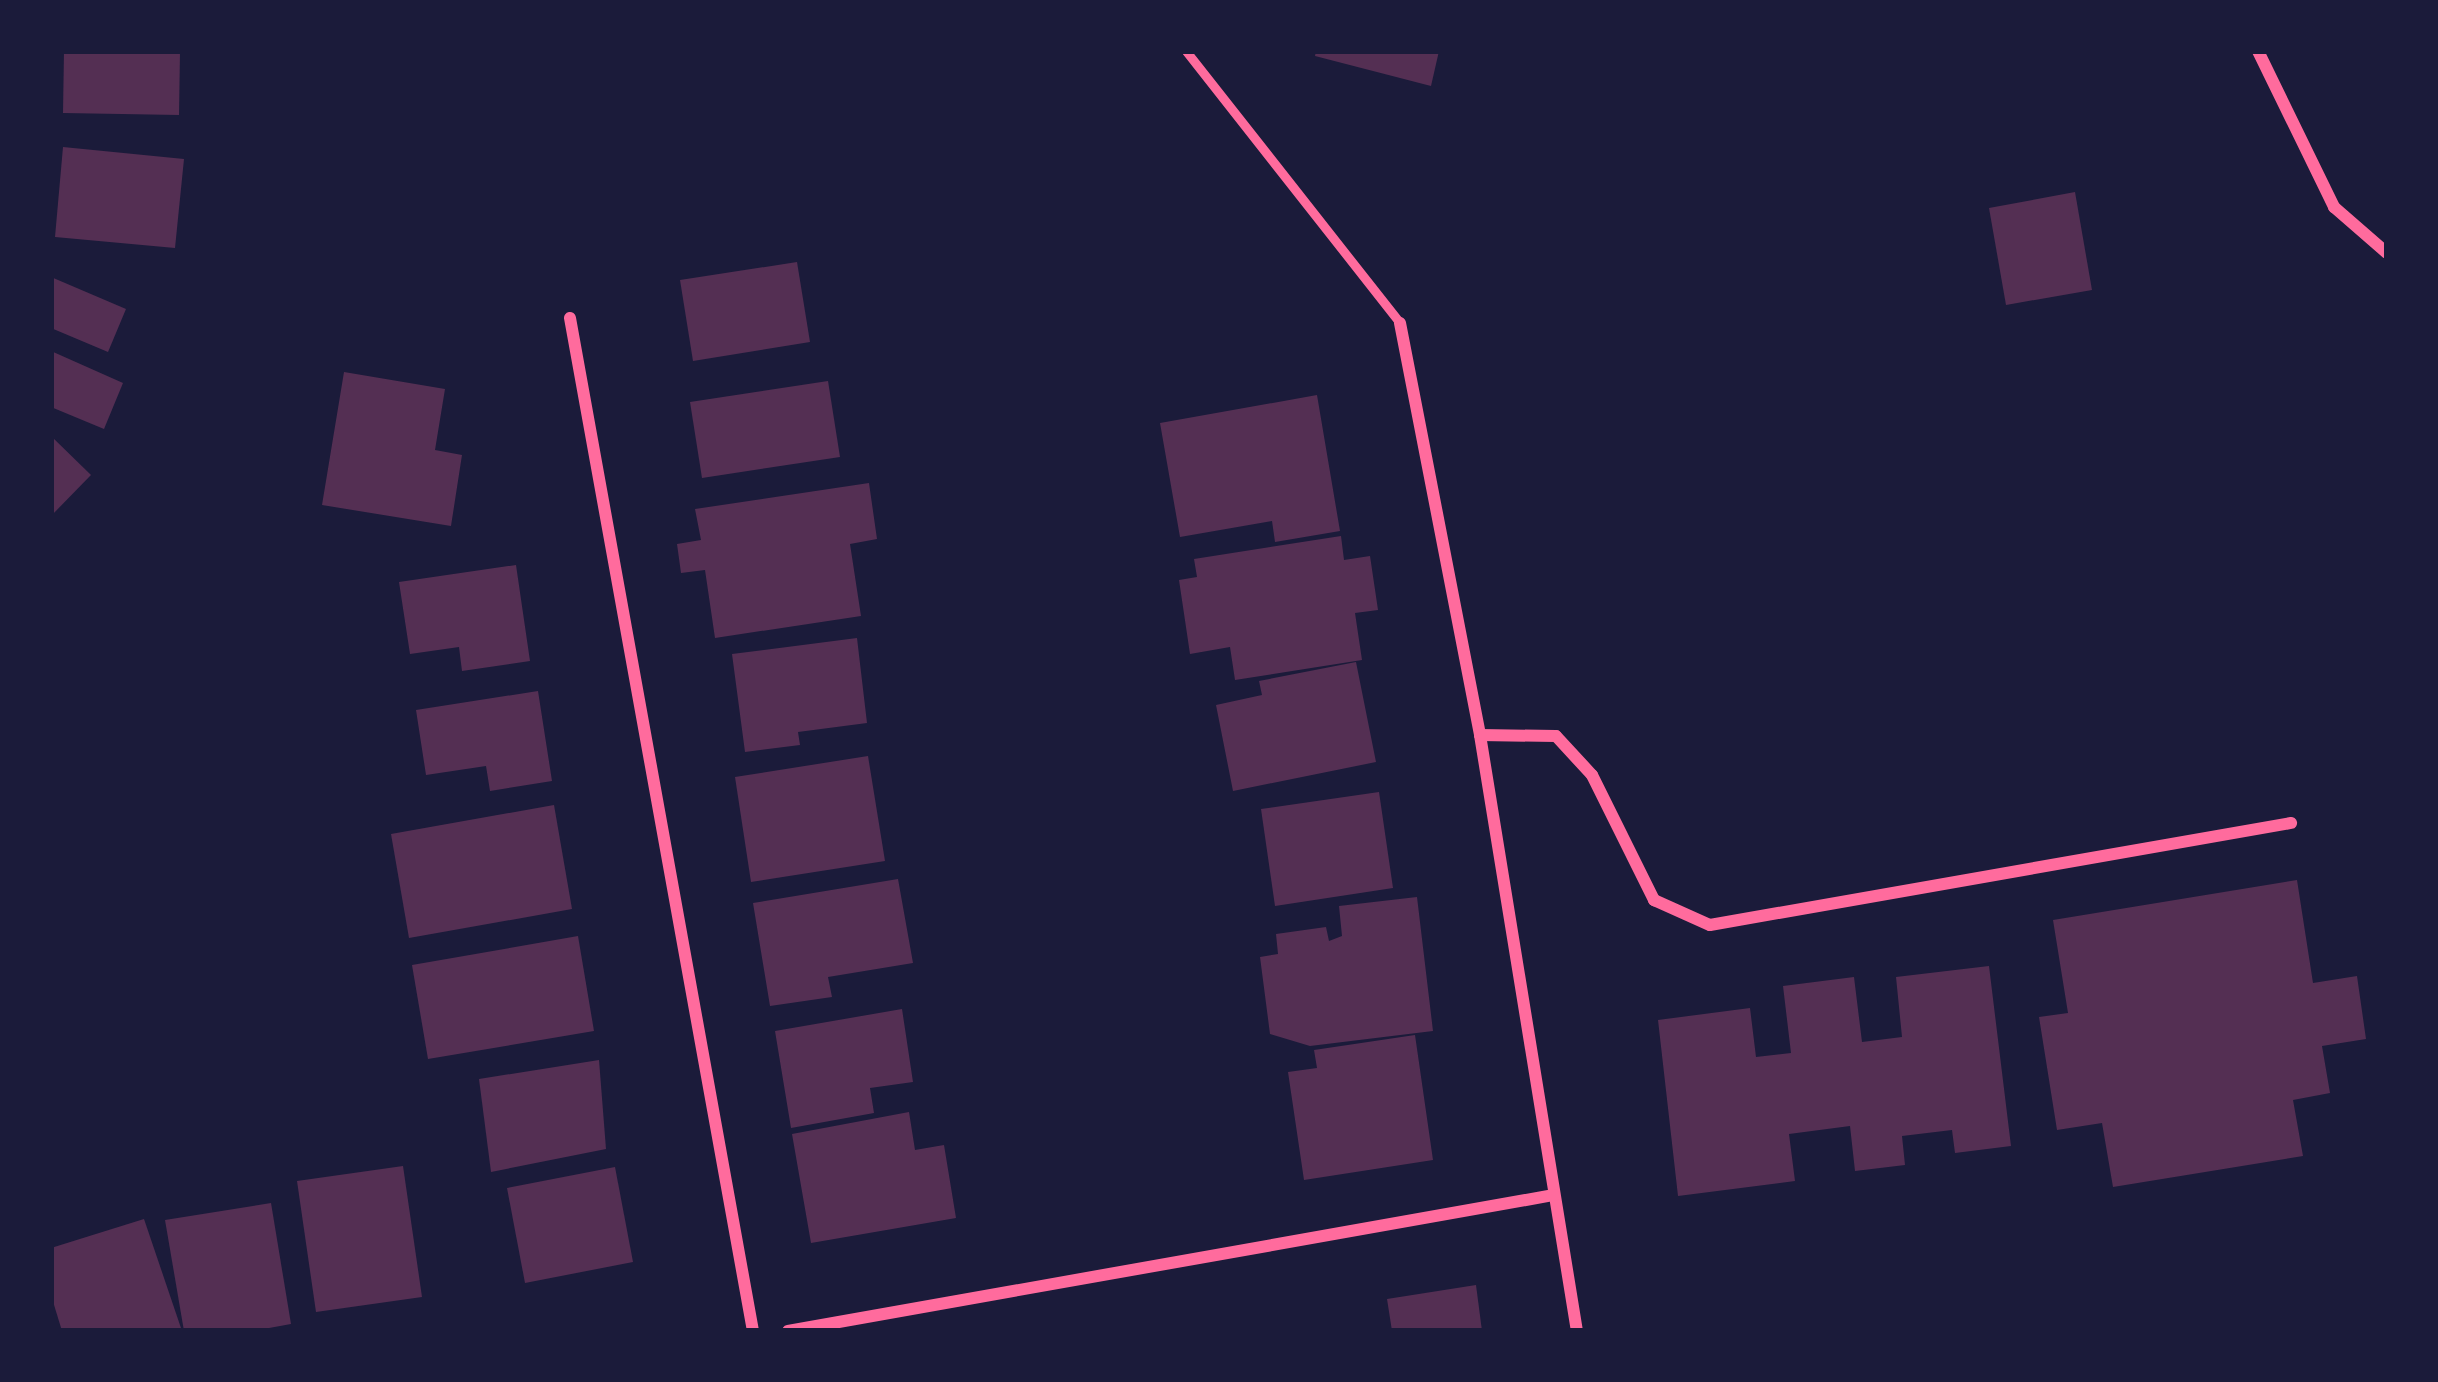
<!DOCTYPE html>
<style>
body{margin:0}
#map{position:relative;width:2438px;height:1382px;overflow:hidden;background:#1b1b3a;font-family:"DejaVu Sans",sans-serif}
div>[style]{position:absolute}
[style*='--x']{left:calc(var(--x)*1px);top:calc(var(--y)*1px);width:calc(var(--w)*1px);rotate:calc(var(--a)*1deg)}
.building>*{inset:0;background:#542f53}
.service>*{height:9px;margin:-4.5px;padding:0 4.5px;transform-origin:4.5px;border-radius:4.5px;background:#ff6b9d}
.minor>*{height:12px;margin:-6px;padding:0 6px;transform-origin:6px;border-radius:6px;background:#ff6b9d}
span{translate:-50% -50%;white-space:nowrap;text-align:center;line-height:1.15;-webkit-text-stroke:9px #1b1b3a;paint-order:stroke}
.frame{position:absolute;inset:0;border:54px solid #1b1b3a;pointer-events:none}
</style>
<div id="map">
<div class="building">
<i style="clip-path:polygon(64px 51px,180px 51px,179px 115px,63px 113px)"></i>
<i style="clip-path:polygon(1316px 51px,1439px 51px,1431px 86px,1315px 56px)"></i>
<i style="clip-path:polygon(63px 147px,184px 159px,175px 248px,55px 237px)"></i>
<i style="clip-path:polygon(2075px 192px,2092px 290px,2006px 305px,1989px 208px)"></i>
<i style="clip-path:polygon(797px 262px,810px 342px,693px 361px,680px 280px)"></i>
<i style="clip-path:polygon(51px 277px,126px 309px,108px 352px,51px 328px)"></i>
<i style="clip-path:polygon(51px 351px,123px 383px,104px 429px,51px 407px)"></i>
<i style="clip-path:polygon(344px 372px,445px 389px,435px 450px,462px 455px,451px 526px,322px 505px)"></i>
<i style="clip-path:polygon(828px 381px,840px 457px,702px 478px,690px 402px)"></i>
<i style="clip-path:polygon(1317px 395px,1340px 531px,1275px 542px,1272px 521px,1180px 537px,1160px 423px)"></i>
<i style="clip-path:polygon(51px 436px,91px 475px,51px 516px)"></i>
<i style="clip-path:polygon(869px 483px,877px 539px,850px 544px,861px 616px,715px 638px,705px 570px,681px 573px,677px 544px,701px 540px,695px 509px)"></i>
<i style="clip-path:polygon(1341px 536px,1344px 560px,1370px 556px,1378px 610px,1355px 613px,1362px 660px,1235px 680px,1230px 647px,1190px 654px,1179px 580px,1197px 577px,1194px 559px)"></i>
<i style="clip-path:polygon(516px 565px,530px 661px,462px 671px,459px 647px,410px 654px,399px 582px)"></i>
<i style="clip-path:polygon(857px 638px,867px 723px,798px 732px,800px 745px,745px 752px,732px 654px)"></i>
<i style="clip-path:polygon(1356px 662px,1376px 762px,1233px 791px,1216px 705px,1262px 695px,1259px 681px)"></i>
<i style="clip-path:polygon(538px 691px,552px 781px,490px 791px,486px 766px,426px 775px,416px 710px)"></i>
<i style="clip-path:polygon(868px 756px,885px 861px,751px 882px,735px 777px)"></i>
<i style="clip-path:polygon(1379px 792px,1393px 888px,1275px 906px,1261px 809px)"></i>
<i style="clip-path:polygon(554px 805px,572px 909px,409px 938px,391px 834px)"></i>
<i style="clip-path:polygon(898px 879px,913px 963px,828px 977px,832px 997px,770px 1006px,753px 903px)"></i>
<i style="clip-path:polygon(2297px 880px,2313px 983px,2357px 976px,2366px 1039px,2322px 1046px,2330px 1093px,2293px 1100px,2303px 1156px,2113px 1187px,2102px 1123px,2057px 1130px,2039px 1017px,2068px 1013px,2053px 920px)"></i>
<i style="clip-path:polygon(1417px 897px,1433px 1031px,1310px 1046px,1270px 1034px,1260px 957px,1278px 954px,1276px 934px,1326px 927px,1329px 941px,1342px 936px,1339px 906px)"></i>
<i style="clip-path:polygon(578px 936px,594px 1031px,428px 1059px,412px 965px)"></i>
<i style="clip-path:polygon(1989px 966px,2011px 1146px,1955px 1153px,1952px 1130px,1902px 1136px,1905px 1165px,1855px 1171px,1850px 1126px,1789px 1134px,1795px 1181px,1678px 1196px,1658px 1020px,1750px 1008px,1756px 1057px,1791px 1053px,1783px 986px,1854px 977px,1862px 1042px,1902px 1037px,1896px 977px)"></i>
<i style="clip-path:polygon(902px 1009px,913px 1082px,870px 1088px,874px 1113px,791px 1128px,775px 1031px)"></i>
<i style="clip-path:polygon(1415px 1035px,1433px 1160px,1304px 1180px,1288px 1072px,1317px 1068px,1314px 1050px)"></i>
<i style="clip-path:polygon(599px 1060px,606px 1149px,491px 1172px,479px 1079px)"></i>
<i style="clip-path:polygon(909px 1112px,915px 1150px,944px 1145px,956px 1218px,811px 1243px,792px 1134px)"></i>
<i style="clip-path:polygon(403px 1166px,422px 1297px,316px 1312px,297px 1181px)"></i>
<i style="clip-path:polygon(615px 1167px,633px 1262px,525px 1283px,507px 1188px)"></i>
<i style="clip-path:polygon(271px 1203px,291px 1324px,252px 1331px,184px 1331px,165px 1220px)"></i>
<i style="clip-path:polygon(144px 1219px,182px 1331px,62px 1331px,51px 1295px,51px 1248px)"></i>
<i style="clip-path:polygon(1476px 1285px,1482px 1331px,1392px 1331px,1387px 1299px)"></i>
</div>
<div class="service">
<i style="--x:1186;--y:51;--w:346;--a:51.8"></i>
</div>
<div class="minor">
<i style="--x:2258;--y:51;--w:174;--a:64"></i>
<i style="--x:2334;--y:207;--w:70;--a:41"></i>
<i style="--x:570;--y:318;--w:1029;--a:79.76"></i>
<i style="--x:1400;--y:323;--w:420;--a:79"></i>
<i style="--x:1480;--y:735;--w:604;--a:80.76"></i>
<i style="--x:1480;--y:735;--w:76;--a:0.8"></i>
<i style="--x:1556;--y:736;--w:53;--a:47.3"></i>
<i style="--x:1592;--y:775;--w:140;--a:63.6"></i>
<i style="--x:1654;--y:900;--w:61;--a:24.1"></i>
<i style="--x:1710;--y:925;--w:590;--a:-9.96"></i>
<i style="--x:788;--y:1331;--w:778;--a:-10.07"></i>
</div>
<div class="frame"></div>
</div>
